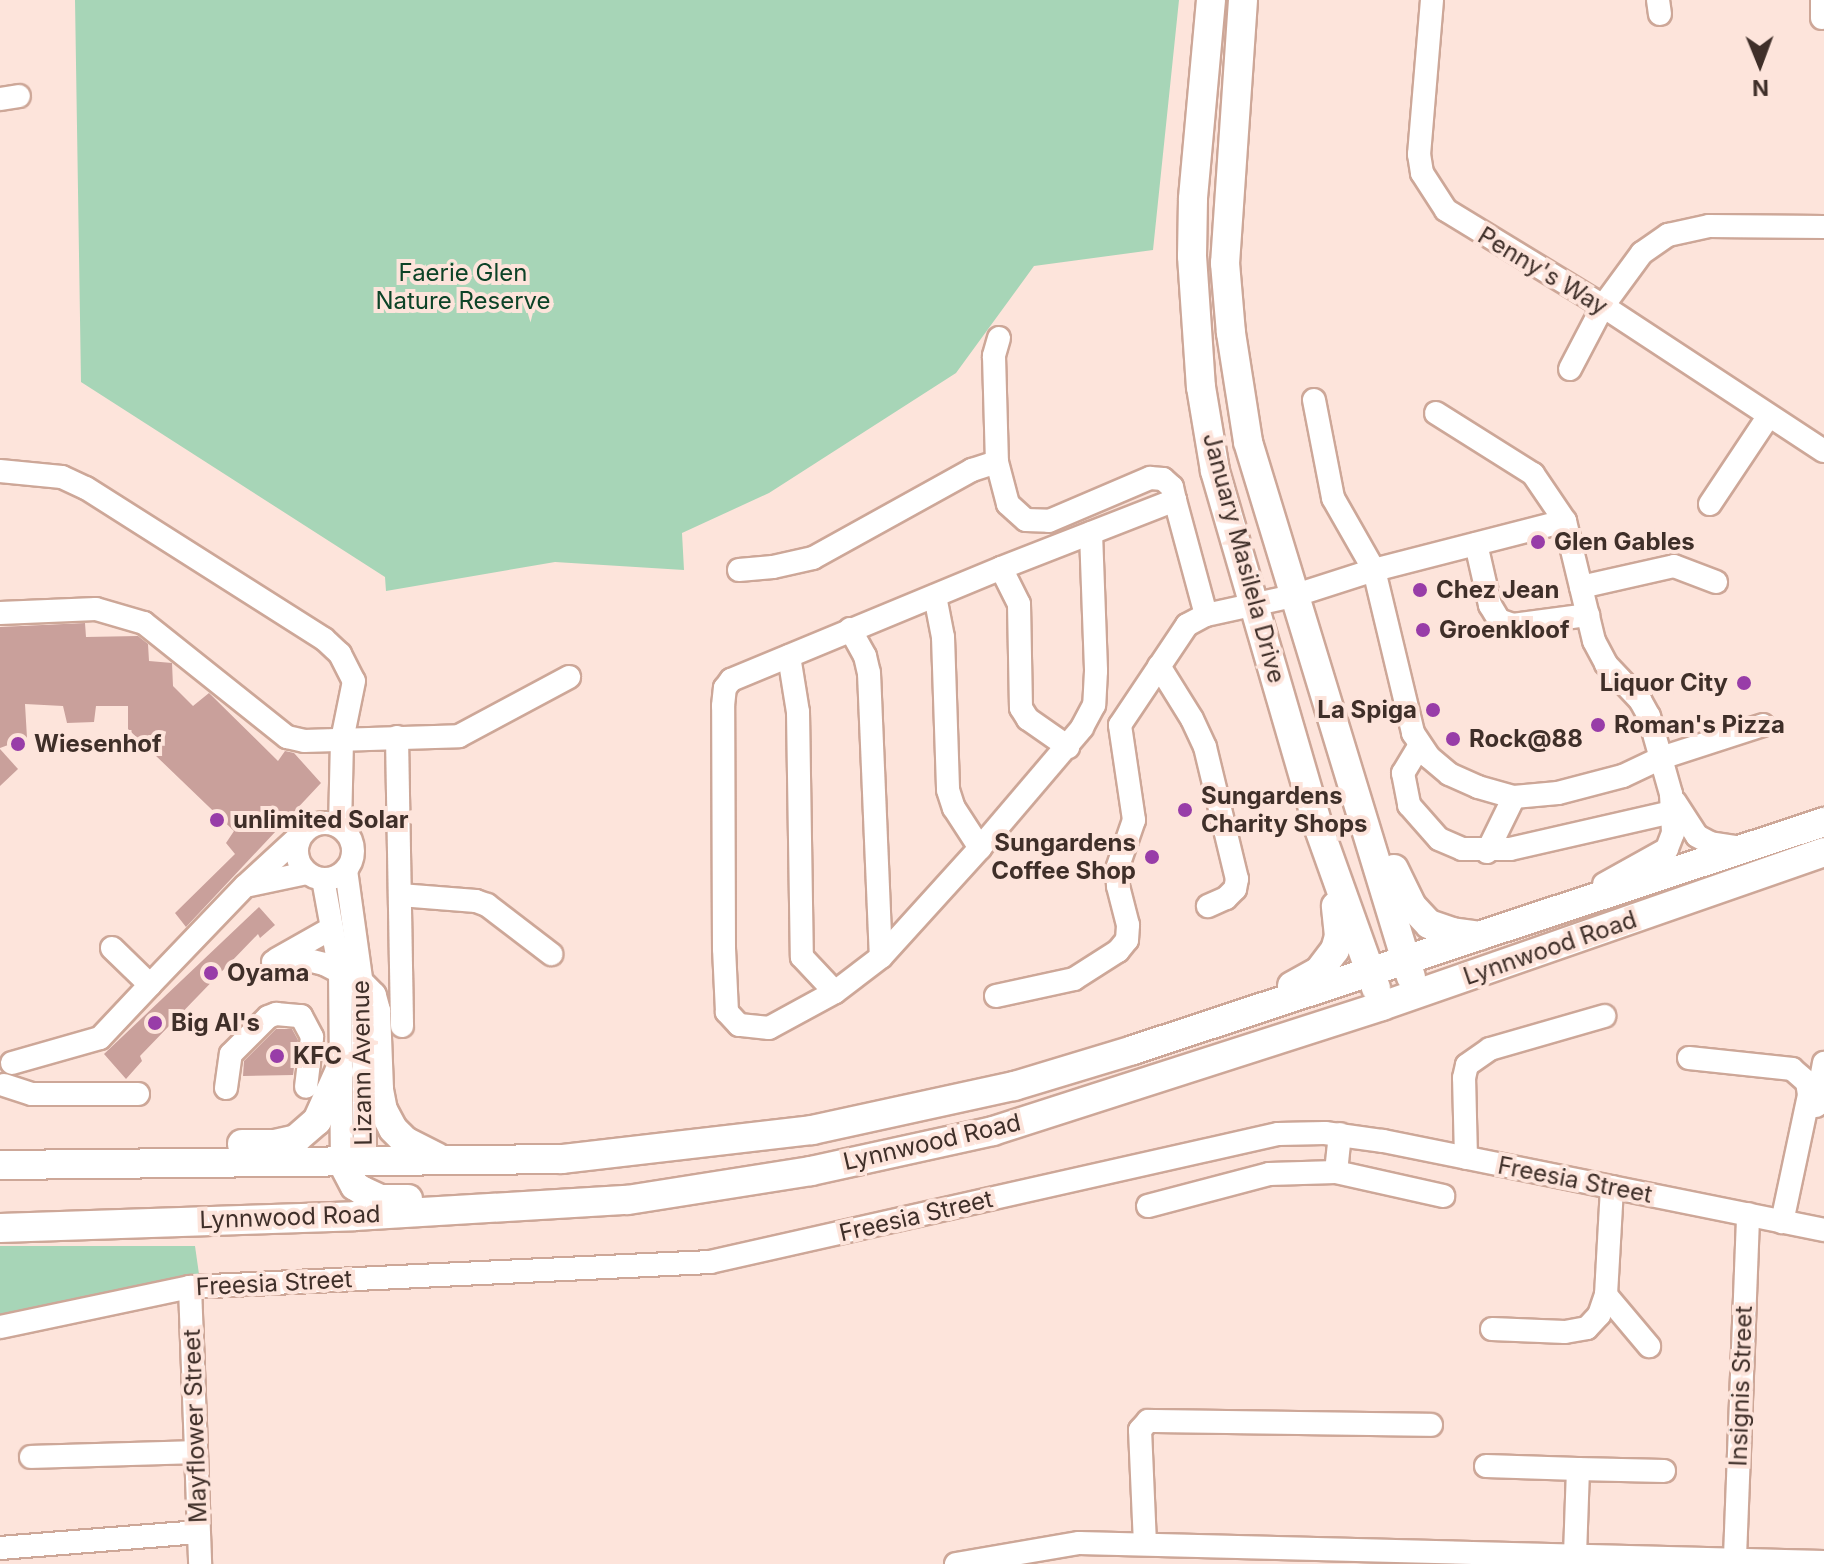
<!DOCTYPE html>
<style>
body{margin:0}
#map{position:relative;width:1824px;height:1564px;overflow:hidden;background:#fde4db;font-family:Inter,sans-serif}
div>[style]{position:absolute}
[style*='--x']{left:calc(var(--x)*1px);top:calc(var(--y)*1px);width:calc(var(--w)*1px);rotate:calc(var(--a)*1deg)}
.green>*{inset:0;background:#a7d5b7}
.building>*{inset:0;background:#c9a09b}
.roads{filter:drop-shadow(2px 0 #cda798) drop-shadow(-2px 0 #cda798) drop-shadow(0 2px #cda798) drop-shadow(0 -2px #cda798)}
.minor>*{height:22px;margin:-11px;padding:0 11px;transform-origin:11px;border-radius:11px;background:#fff}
.minor>.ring{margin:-11px;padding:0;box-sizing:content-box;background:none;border:22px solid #fff;border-radius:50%}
.major>*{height:28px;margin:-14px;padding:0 14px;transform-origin:14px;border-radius:14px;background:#fff}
.dots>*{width:22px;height:22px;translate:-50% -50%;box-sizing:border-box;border:4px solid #fde4db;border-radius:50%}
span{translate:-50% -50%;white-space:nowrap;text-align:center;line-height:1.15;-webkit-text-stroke:8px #fde4db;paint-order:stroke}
.street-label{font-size:24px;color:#3f2f29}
.park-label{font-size:24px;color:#0c4327}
.poi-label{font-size:24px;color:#3f2f29;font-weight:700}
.left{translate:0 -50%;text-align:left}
.right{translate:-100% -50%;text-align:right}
.north{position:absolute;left:1720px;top:24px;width:80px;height:80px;-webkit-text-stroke:6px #fde4db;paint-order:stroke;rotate:179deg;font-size:22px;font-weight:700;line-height:32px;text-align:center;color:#3f2f29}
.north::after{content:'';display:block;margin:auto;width:28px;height:36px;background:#3f2f29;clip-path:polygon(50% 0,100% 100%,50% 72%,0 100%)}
</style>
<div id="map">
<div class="green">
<i style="clip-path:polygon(75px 0,1179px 0,1153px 250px,1034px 266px,956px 373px,769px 493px,682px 533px,684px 570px,555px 562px,386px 591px,385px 577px,81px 382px)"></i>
<i style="clip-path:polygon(0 1246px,195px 1246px,199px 1274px,0 1319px)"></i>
</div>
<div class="building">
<i style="clip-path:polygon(85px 623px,86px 637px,138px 636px,148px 644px,149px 661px,172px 663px,173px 686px,193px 706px,209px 693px,278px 761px,285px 751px,294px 753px,321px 783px,186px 927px,175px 913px,235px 854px,226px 843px,234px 831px,128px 729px,128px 706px,96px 706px,94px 722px,67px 723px,63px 706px,25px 704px,27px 738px,0 748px,0 627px)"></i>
<i style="clip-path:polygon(0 749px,18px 769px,0 786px)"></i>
<i style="clip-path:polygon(259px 907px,275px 925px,260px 938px,258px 934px,140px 1056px,142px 1061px,126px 1079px,104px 1054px)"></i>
<i style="clip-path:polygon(276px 1029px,292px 1029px,298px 1040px,293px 1075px,243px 1076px,244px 1061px)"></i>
</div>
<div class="roads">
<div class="minor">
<i style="--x:1432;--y:0;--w:155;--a:94.8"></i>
<i style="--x:1419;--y:154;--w:19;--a:81"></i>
<i style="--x:1422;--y:173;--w:44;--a:57"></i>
<i style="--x:1446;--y:210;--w:184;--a:31.4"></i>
<i style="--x:1603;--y:306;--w:264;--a:33.3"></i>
<i style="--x:1658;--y:0;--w:14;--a:82"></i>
<i style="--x:1822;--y:0;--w:18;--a:90"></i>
<i style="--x:0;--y:99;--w:19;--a:-9"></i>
<i style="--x:999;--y:338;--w:19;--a:106"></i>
<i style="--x:994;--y:356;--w:106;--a:88.4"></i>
<i style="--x:997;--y:462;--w:43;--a:75.3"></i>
<i style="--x:1008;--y:504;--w:24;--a:42"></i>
<i style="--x:1026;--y:520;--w:23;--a:2"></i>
<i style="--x:1049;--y:521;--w:110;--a:-23.1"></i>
<i style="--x:1150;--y:478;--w:13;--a:4"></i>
<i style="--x:1163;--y:479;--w:12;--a:42"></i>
<i style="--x:1172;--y:487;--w:13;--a:77"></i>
<i style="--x:1570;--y:369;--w:71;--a:-62.4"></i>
<i style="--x:1603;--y:306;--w:66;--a:-53.7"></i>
<i style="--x:1642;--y:253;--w:32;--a:-35"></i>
<i style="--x:1668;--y:235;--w:42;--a:-12.4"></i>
<i style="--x:1709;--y:226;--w:115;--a:0.5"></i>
<i style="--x:1314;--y:400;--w:100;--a:79"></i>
<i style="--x:1333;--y:498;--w:83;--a:60.3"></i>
<i style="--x:1374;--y:570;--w:168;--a:76.5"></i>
<i style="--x:1413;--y:733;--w:29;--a:56"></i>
<i style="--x:1429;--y:757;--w:26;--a:40"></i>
<i style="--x:1449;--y:774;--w:32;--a:24"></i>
<i style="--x:1478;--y:787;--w:37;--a:16"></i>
<i style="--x:1514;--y:797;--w:44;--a:-5.2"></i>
<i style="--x:1558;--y:793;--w:67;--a:-14.7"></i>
<i style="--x:1623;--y:776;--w:42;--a:-25.3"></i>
<i style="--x:1661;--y:758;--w:107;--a:-17.9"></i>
<i style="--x:1436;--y:413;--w:115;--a:32.2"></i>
<i style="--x:1533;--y:474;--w:57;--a:55.8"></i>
<i style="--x:0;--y:471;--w:62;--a:5.5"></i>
<i style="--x:62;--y:477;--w:26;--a:25"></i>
<i style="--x:86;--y:488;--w:282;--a:32.4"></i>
<i style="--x:324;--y:639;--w:22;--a:43"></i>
<i style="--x:340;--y:654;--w:30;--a:63"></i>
<i style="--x:354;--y:681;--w:60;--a:101.5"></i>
<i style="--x:342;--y:740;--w:87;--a:91.3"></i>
<i style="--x:1710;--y:504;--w:105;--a:-56.3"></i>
<i style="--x:1091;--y:533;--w:138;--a:87.9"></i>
<i style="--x:1096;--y:671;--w:34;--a:93"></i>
<i style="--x:1094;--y:705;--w:26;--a:118"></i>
<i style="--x:1082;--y:728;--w:157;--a:130.4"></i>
<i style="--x:980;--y:848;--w:147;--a:132.2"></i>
<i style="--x:881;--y:957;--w:58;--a:142.7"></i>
<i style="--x:835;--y:992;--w:75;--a:151.4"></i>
<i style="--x:769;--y:1028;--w:30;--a:-174"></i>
<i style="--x:739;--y:1025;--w:18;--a:-133"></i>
<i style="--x:727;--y:1012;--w:63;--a:-92.7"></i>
<i style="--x:724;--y:949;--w:243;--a:-90.2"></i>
<i style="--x:723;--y:706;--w:18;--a:-84"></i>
<i style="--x:725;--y:688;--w:10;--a:-53"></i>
<i style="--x:731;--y:680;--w:292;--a:-22.5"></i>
<i style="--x:1001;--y:568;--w:187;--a:-21.3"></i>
<i style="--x:1175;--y:500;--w:119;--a:74.9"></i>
<i style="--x:1476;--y:544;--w:63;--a:77.1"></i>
<i style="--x:1490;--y:605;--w:17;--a:59"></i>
<i style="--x:1499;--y:620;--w:15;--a:20"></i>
<i style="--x:1513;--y:625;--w:76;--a:-7.6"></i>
<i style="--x:1001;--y:568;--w:40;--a:63.4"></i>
<i style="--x:1019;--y:604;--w:104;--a:88.9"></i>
<i style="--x:1021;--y:708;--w:13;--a:58"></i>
<i style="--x:1028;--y:719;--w:49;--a:35"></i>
<i style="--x:739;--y:570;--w:34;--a:-5"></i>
<i style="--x:773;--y:567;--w:41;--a:-12.7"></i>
<i style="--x:813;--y:558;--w:182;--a:-29"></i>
<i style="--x:972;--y:470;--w:26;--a:-18"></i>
<i style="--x:1581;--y:587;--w:95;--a:-12.7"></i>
<i style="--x:1674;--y:566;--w:45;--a:20.9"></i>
<i style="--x:935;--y:596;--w:42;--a:79"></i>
<i style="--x:943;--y:637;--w:153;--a:88.1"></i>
<i style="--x:948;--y:790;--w:19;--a:72"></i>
<i style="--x:954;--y:808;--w:48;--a:57"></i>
<i style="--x:0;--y:613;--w:96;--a:-2.4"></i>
<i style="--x:96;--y:609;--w:50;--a:16.3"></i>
<i style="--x:144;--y:623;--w:183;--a:38.6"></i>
<i style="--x:287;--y:737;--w:17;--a:13"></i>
<i style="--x:304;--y:741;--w:155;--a:-1.8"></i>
<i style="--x:459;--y:736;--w:125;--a:-28.2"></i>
<i style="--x:850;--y:629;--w:31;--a:61"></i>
<i style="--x:865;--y:656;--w:17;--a:77"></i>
<i style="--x:869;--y:673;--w:284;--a:87.6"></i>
<i style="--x:789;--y:656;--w:57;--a:80.9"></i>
<i style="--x:798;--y:712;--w:245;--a:89.1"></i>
<i style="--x:802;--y:957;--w:48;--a:46.7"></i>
<i style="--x:1159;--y:666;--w:62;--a:58.1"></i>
<i style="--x:1192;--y:719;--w:31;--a:65"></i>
<i style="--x:1205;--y:747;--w:136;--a:76.4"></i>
<i style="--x:1237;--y:879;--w:10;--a:101"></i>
<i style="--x:1235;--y:889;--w:13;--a:135"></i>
<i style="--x:1226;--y:898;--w:20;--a:156"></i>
<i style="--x:397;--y:737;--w:289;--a:89"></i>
<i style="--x:1420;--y:745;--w:33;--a:121"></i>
<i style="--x:1403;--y:773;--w:33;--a:79"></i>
<i style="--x:1409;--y:805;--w:45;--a:48.6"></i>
<i style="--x:1439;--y:839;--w:25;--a:23"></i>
<i style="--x:1462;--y:849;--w:48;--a:0"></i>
<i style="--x:1510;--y:849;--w:166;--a:-12.9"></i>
<i style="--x:1675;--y:802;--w:40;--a:57.1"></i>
<i style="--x:1697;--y:836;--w:15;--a:28"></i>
<i style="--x:1710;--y:843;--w:33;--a:9"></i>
<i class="ring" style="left:297px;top:823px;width:34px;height:34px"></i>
<i style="--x:1487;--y:852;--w:61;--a:-63.9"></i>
<i style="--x:346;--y:870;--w:117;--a:82.1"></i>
<i style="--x:362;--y:986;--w:175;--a:89"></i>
<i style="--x:323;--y:879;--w:95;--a:79.6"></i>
<i style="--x:340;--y:972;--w:190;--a:89.4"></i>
<i style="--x:250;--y:885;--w:58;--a:-11.9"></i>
<i style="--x:400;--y:895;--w:76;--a:4.5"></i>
<i style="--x:476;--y:901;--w:12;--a:20"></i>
<i style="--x:487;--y:905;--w:81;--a:37.4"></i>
<i style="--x:112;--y:948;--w:53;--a:44.2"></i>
<i style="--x:150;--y:985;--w:137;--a:-46.2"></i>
<i style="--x:245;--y:886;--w:80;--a:-42.5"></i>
<i style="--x:277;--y:959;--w:63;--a:-29.4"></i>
<i style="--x:273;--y:962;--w:27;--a:-8"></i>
<i style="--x:300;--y:958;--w:25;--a:14"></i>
<i style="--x:324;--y:964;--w:18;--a:27"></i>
<i style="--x:996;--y:996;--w:80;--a:-12.3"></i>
<i style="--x:1074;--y:979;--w:52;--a:-32.5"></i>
<i style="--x:1118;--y:951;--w:14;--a:-51"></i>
<i style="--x:1127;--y:940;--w:15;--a:-86"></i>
<i style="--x:1128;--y:925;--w:40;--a:-104.4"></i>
<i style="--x:1118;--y:886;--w:17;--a:-93"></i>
<i style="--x:1117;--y:869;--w:52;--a:-70.9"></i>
<i style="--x:1134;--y:820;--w:96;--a:-98.4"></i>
<i style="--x:1120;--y:725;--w:120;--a:-56.2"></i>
<i style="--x:1187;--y:625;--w:21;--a:-28"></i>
<i style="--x:1206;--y:615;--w:89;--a:-12.3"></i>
<i style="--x:1293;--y:596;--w:85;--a:-17.8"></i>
<i style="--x:1374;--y:570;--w:197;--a:-14.4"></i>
<i style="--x:1565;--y:521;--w:123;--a:76.4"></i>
<i style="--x:1594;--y:641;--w:26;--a:62"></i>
<i style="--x:1606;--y:664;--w:50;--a:46.6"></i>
<i style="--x:1640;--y:700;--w:18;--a:61"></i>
<i style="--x:1649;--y:716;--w:81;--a:74.2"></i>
<i style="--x:1671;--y:794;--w:39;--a:87"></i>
<i style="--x:1673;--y:833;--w:17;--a:111"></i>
<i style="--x:1667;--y:849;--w:72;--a:150.9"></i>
<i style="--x:1689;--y:1058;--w:104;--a:6.1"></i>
<i style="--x:1792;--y:1069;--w:20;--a:41"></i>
<i style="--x:1807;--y:1082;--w:13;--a:81"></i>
<i style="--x:1809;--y:1095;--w:130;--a:102"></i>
<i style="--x:12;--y:1063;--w:91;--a:-15.9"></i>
<i style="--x:100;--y:1038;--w:73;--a:-46.7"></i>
<i style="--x:4;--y:1085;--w:29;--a:18"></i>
<i style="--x:32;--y:1094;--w:106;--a:0"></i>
<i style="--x:226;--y:1088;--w:34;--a:-82"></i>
<i style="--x:231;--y:1054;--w:52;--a:-45"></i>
<i style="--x:268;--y:1017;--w:9;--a:-21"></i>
<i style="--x:276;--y:1014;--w:25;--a:5"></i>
<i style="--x:301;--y:1016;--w:24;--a:62"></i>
<i style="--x:312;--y:1037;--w:50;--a:96.8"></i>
<i style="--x:1816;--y:1106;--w:44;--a:-79.5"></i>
<i style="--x:1466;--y:1158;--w:80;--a:-91.4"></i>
<i style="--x:1464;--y:1078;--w:13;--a:-77"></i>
<i style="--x:1467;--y:1065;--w:28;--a:-35"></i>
<i style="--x:1490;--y:1049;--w:119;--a:-16.1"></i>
<i style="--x:1336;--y:1172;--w:110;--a:12.6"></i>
<i style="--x:1148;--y:1206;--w:125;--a:-14.8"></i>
<i style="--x:1269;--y:1174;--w:67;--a:-1.7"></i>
<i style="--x:1336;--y:1172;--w:38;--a:-84"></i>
<i style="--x:190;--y:1287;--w:277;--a:87.9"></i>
<i style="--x:1606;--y:1295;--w:67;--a:49.9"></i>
<i style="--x:0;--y:1327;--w:194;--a:-11.9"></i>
<i style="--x:190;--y:1287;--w:521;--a:-2.75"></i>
<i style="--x:710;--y:1262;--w:582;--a:-12.7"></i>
<i style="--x:1278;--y:1134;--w:47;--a:-1.2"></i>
<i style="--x:1325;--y:1133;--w:59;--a:7.9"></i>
<i style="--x:1383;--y:1141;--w:450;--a:11.4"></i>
<i style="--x:1492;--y:1329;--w:73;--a:2.4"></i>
<i style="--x:1565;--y:1332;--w:22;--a:-10"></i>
<i style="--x:1587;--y:1328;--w:18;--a:-47"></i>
<i style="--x:1599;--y:1315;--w:21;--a:-71"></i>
<i style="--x:1606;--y:1295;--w:108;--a:-86.8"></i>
<i style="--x:31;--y:1457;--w:165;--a:-1.7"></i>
<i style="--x:1486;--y:1466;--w:92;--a:1.9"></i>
<i style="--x:1578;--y:1469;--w:85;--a:92"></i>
<i style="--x:1578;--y:1469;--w:86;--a:1.3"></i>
<i style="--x:1145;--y:1544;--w:114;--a:-92.5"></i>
<i style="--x:1140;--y:1430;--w:12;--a:-48"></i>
<i style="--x:1148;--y:1421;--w:283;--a:0.8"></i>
<i style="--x:0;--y:1548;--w:199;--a:-4.6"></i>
<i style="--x:1735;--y:1557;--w:343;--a:-87.8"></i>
<i style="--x:956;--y:1564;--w:125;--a:-9.7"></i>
<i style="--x:1079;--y:1543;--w:745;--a:1.46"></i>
</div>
<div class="major">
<i style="--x:1211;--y:0;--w:200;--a:95.2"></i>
<i style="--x:1193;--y:199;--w:57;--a:91"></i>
<i style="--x:1192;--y:256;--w:131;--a:86.1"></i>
<i style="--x:1201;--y:387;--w:85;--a:80.5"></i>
<i style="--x:1215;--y:471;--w:370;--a:73.8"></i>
<i style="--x:1318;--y:826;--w:172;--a:70.3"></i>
<i style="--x:1243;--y:0;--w:264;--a:93.9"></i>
<i style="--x:1225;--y:263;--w:70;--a:85.1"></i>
<i style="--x:1231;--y:333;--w:110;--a:81.1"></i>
<i style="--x:1248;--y:442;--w:559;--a:73.06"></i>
<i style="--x:1394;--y:869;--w:41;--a:64.1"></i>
<i style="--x:1412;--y:906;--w:25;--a:47"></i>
<i style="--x:1429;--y:924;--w:24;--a:19"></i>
<i style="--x:1452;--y:932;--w:28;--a:8"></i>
<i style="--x:362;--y:986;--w:14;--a:45"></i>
<i style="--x:372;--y:996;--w:16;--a:75"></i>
<i style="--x:376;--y:1011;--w:79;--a:87.8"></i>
<i style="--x:379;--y:1090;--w:20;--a:79"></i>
<i style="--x:383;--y:1110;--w:21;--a:62"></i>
<i style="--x:393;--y:1129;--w:17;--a:45"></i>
<i style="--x:405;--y:1141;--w:36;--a:27"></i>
<i style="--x:1292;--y:986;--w:31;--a:-29"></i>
<i style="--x:1319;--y:971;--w:26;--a:-53"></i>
<i style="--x:1335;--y:950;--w:15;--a:-74"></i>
<i style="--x:1339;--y:936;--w:30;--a:-96"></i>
<i style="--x:242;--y:1144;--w:33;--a:0"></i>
<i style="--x:275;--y:1144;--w:22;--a:-13"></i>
<i style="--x:296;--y:1139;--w:28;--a:-41"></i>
<i style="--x:317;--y:1121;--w:54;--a:-65.8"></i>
<i style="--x:342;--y:1162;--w:27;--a:62"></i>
<i style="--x:355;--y:1186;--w:9;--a:32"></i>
<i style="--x:363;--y:1191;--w:19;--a:25"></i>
<i style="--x:380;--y:1199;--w:28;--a:0"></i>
<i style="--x:0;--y:1165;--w:562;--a:-0.61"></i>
<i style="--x:562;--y:1159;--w:252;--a:-6.6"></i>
<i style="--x:812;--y:1130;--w:207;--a:-12.3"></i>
<i style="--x:1014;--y:1086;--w:124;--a:-16.8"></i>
<i style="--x:1133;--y:1050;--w:728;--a:-18.26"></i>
<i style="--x:0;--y:1228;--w:355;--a:-1.9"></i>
<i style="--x:355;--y:1216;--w:273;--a:-3.4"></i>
<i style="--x:628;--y:1200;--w:185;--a:-9"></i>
<i style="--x:811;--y:1171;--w:186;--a:-12.4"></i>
<i style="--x:993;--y:1131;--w:409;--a:-17.8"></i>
<i style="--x:1382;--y:1006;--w:468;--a:-19.2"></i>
</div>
</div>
<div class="dots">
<i style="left:1538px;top:542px;background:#983da8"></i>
<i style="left:1420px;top:590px;background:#983da8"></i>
<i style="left:1423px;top:630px;background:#983da8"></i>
<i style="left:1744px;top:683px;background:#983da8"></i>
<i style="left:1433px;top:710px;background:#983da8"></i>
<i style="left:1598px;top:725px;background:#983da8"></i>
<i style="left:1453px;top:739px;background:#983da8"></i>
<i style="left:18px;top:744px;background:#983da8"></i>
<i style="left:1185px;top:810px;background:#983da8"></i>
<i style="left:217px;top:820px;background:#983da8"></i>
<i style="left:1152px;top:857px;background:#983da8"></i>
<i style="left:211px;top:973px;background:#983da8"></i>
<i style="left:155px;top:1023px;background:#983da8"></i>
<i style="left:277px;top:1056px;background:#983da8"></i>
</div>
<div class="street-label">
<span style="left:1543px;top:271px;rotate:31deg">Penny's Way</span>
<span style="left:1244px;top:558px;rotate:75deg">January Masilela Drive</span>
<span style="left:1550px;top:948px;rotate:-19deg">Lynnwood Road</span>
<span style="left:362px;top:1063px;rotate:-91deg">Lizann Avenue</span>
<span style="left:932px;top:1142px;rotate:-13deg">Lynnwood Road</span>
<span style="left:1575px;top:1180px;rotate:11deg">Freesia Street</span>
<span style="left:916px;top:1216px;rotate:-13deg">Freesia Street</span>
<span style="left:290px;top:1217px;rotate:-2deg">Lynnwood Road</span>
<span style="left:274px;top:1283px;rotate:-3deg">Freesia Street</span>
<span style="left:1741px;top:1386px;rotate:-88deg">Insignis Street</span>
<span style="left:195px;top:1426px;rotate:-92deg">Mayflower Street</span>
</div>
<div class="park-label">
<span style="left:463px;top:287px">Faerie Glen<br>Nature Reserve</span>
</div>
<div class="poi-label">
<span class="left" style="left:1554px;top:542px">Glen Gables</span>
<span class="left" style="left:1436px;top:590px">Chez Jean</span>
<span class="left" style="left:1439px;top:630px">Groenkloof</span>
<span class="right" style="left:1728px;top:683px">Liquor City</span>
<span class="right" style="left:1417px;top:710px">La Spiga</span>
<span class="left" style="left:1614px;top:725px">Roman's Pizza</span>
<span class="left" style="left:1469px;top:739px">Rock@88</span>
<span class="left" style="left:34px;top:744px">Wiesenhof</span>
<span class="left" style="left:1201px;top:810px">Sungardens<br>Charity Shops</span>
<span class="left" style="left:233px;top:820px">unlimited Solar</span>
<span class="right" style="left:1136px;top:857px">Sungardens<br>Coffee Shop</span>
<span class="left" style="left:227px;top:973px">Oyama</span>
<span class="left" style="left:171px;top:1023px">Big Al's</span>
<span class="left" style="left:293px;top:1056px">KFC</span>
</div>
<div class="north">N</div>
</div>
